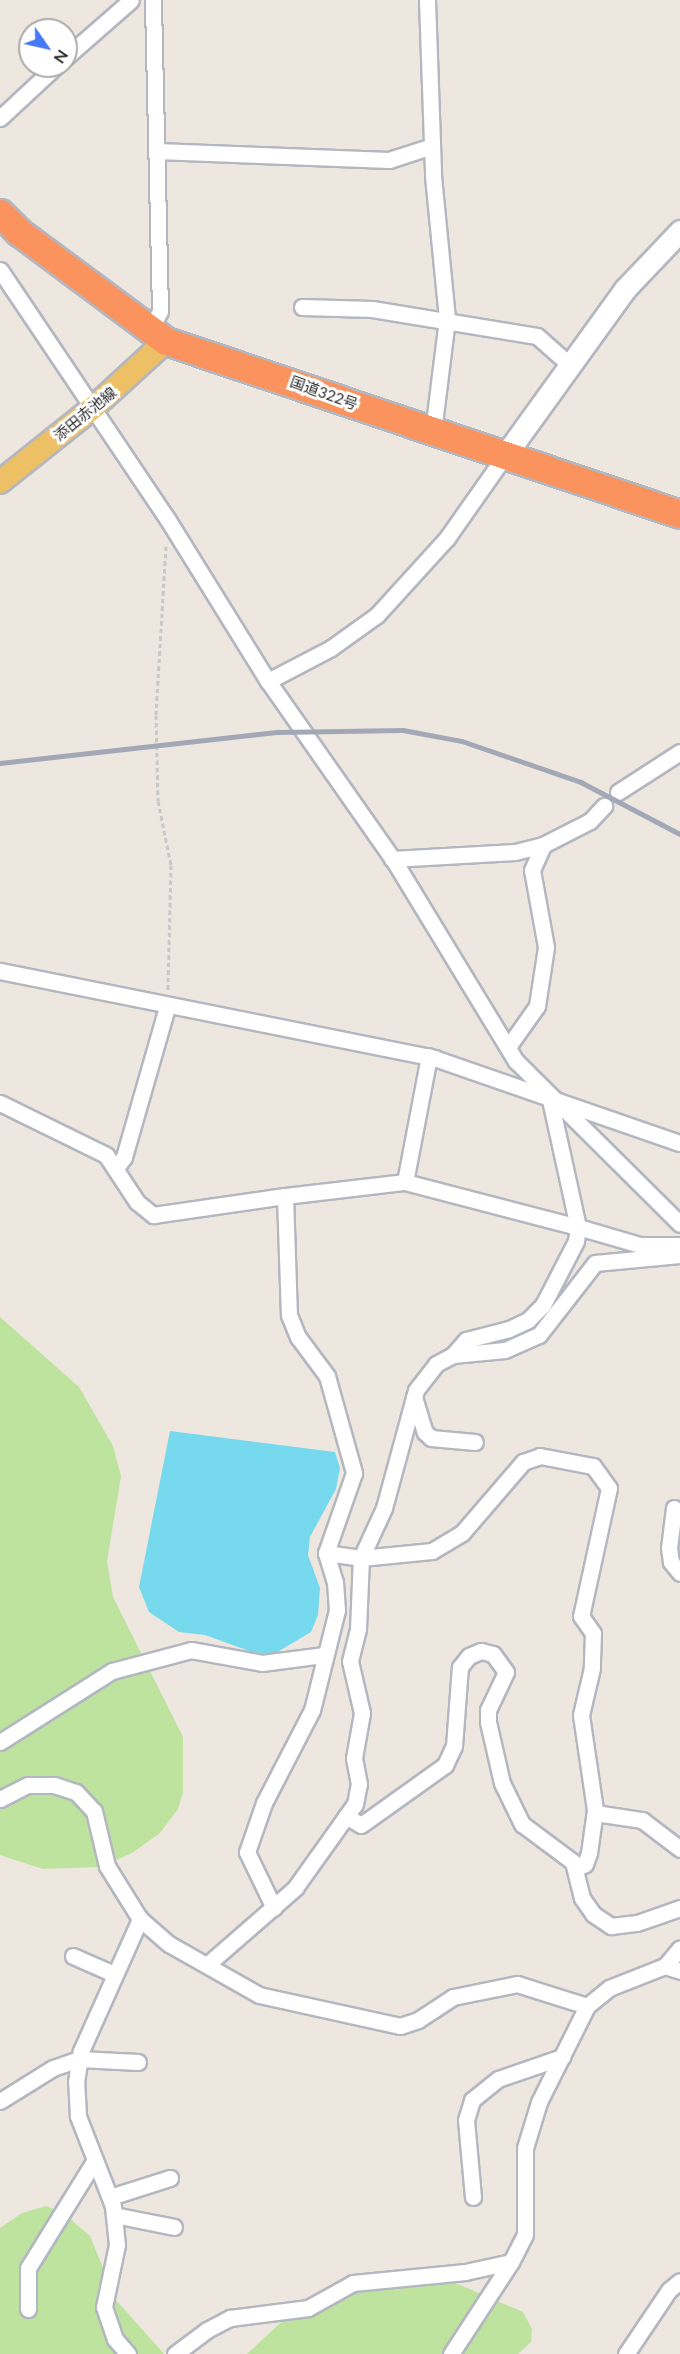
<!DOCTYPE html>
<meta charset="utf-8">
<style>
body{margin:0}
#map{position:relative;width:680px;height:2354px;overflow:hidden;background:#eee7e0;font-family:Lato,"Noto Sans JP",sans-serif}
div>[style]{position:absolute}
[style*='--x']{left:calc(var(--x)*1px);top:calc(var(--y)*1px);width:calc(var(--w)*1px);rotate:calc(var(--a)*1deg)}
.green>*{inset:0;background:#bde39f}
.water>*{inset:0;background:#77d9ed}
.path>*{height:3px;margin-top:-1.5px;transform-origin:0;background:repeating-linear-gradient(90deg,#c8c8c8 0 4.5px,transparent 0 7.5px)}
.roads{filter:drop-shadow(2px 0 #b3b7c0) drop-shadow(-2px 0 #b3b7c0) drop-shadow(0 2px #b3b7c0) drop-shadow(0 -2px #b3b7c0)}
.street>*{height:15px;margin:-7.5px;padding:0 7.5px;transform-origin:7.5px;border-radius:7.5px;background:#fff}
.secondary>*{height:21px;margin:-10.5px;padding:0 10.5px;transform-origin:10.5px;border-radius:10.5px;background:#fff}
.primary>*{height:22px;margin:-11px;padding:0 11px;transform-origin:11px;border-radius:11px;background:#eec065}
.highway>*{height:27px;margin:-13.5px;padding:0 13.5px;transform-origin:13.5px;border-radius:13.5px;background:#fb935f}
.rail>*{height:4.5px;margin:-2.25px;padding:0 2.25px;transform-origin:2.25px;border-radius:2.25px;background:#a3a8b7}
span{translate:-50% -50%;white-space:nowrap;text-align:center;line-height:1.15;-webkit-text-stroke:6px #fff;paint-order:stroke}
.street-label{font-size:15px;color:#2d2d2d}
.north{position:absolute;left:18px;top:18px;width:60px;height:60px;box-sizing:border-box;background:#fff;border:2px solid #ababab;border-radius:50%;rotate:124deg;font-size:16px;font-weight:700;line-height:24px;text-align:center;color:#2d2d2d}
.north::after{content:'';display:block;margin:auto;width:21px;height:27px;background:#4578f6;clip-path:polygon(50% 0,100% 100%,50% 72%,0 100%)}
</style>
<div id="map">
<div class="green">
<i style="clip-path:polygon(0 1317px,79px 1387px,113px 1446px,121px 1476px,107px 1561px,113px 1597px,183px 1737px,183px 1792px,178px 1809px,160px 1833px,132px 1853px,100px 1867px,43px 1869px,0 1855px)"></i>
<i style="clip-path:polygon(46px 2206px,62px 2212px,90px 2236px,116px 2300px,164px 2354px,0 2354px,0 2228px,22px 2213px)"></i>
<i style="clip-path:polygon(374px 2274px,446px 2279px,523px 2312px,532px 2329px,531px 2342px,518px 2354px,247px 2354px,305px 2300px)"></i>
</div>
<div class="water">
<i style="clip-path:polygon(170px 1431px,335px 1452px,340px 1468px,336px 1489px,310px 1537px,308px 1555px,320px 1588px,318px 1615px,311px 1632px,274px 1654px,252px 1652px,205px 1635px,179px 1632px,149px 1612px,139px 1587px)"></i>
</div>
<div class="path">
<i style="--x:166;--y:546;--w:169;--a:93.4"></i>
<i style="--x:156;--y:715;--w:86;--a:88.7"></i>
<i style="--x:158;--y:801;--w:65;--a:78.5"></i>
<i style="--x:171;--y:865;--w:125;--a:91.4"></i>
</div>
<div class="roads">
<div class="street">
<i style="--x:427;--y:0;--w:176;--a:88"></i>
<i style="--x:433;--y:176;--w:144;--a:84.4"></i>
<i style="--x:447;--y:319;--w:114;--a:97.1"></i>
<i style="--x:66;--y:57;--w:86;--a:-41.2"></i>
<i style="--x:0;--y:118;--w:76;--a:-42.9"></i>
<i style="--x:157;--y:151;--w:232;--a:2.2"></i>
<i style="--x:389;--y:160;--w:45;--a:-18"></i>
<i style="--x:0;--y:270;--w:301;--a:56.1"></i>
<i style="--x:168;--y:520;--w:190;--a:58.2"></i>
<i style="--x:268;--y:681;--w:223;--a:55"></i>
<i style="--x:396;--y:864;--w:231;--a:58.7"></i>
<i style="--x:516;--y:1061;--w:231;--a:44.8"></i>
<i style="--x:302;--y:307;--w:70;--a:1.6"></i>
<i style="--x:372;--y:309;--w:167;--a:9.3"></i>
<i style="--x:537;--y:336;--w:44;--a:41.3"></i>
<i style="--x:151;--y:328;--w:19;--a:-62"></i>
<i style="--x:160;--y:311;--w:311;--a:-91.3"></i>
<i style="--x:268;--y:681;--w:71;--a:-27.6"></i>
<i style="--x:331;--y:648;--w:57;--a:-35.7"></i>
<i style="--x:377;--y:615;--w:104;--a:-47.7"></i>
<i style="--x:447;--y:538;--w:103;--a:-54.9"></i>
<i style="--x:618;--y:792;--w:74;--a:-32.8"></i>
<i style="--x:392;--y:859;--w:123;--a:-3.3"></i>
<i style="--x:515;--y:852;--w:29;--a:-14"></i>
<i style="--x:543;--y:845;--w:53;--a:-27.1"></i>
<i style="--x:590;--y:821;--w:21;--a:-47"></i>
<i style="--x:0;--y:971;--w:443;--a:11.3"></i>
<i style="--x:434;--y:1058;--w:260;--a:19.1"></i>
<i style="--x:508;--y:1047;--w:50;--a:-54.7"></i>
<i style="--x:537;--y:1006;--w:60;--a:-81.3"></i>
<i style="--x:546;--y:947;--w:78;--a:-100.3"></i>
<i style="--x:532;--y:870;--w:27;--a:-66"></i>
<i style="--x:0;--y:1103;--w:118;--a:26.1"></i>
<i style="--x:106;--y:1155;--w:56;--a:56.6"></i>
<i style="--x:137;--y:1202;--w:21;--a:39"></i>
<i style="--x:153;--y:1215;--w:133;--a:-8.2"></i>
<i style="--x:285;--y:1196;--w:119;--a:88.1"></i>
<i style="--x:289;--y:1315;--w:24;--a:68"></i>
<i style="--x:298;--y:1337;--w:49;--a:53.4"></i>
<i style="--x:327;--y:1376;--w:101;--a:74.4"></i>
<i style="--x:354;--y:1473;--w:85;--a:109.3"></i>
<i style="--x:326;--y:1553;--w:30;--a:73"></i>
<i style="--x:335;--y:1582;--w:28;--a:86"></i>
<i style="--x:337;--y:1610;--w:103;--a:104"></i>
<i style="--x:312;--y:1710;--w:105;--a:117.3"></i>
<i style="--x:264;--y:1803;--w:52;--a:109.1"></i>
<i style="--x:247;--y:1852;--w:62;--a:64.3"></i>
<i style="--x:117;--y:1167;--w:12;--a:-55"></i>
<i style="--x:124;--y:1157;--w:156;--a:-74"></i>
<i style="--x:405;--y:1182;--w:128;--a:-79.2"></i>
<i style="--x:285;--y:1196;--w:121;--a:-6.7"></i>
<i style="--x:405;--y:1182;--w:179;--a:14.6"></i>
<i style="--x:578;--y:1227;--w:135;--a:-102.4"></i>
<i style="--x:453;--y:1355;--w:20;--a:-49"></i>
<i style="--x:466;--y:1340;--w:44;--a:-14.3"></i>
<i style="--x:509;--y:1329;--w:21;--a:-25"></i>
<i style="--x:528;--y:1320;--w:21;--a:-45"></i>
<i style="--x:543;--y:1305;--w:72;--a:-62.7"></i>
<i style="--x:576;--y:1241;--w:14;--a:-82"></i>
<i style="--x:578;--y:1227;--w:65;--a:16.2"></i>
<i style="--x:640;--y:1245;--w:40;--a:0"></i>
<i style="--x:414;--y:1397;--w:37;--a:73"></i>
<i style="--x:425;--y:1432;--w:8;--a:45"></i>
<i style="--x:431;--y:1438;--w:44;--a:5.2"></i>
<i style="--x:674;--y:1508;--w:40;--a:97.1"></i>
<i style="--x:669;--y:1548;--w:14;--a:82"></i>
<i style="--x:671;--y:1562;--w:14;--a:51"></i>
<i style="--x:326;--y:1553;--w:35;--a:8"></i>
<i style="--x:361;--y:1558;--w:71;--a:-5.6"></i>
<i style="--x:432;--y:1551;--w:35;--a:-31"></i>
<i style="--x:462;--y:1533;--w:94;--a:-49.3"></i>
<i style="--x:523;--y:1462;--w:18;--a:-19"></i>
<i style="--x:540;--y:1456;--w:54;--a:10.7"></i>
<i style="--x:593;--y:1466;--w:27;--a:54"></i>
<i style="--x:609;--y:1488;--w:131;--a:102.3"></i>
<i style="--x:581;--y:1616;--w:21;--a:55"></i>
<i style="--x:593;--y:1633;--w:35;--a:92"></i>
<i style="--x:592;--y:1668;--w:48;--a:103.2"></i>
<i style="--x:581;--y:1715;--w:96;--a:81.6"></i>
<i style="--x:595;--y:1810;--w:43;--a:97.9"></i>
<i style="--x:589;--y:1853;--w:12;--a:110"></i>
<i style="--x:585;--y:1864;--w:9;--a:153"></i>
<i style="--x:0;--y:1742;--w:133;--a:-32.4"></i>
<i style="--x:112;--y:1671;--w:82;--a:-14.9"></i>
<i style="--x:191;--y:1650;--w:72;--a:10.4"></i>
<i style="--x:262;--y:1663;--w:63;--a:-7.4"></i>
<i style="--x:0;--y:1799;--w:31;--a:-27"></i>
<i style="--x:28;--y:1785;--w:26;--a:0"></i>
<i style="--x:54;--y:1785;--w:23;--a:18"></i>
<i style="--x:76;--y:1792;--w:26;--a:47"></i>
<i style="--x:94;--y:1811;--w:57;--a:76.7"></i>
<i style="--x:107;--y:1866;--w:62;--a:58.1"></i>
<i style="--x:140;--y:1919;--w:38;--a:41"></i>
<i style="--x:169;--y:1944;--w:103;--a:29.5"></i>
<i style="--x:259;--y:1995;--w:144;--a:12.4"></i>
<i style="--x:400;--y:2026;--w:19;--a:-18"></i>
<i style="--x:418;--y:2020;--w:42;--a:-33.3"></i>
<i style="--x:453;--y:1997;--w:65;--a:-11.5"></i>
<i style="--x:517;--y:1984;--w:73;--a:17.4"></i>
<i style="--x:595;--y:1813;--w:48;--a:8.5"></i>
<i style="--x:642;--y:1820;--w:48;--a:37.3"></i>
<i style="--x:346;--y:1816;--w:17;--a:31"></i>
<i style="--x:361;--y:1825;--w:103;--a:-35.5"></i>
<i style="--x:445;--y:1765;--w:21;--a:-65"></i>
<i style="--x:454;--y:1746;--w:79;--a:-85.7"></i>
<i style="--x:460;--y:1667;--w:14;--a:-51"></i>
<i style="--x:469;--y:1656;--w:13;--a:-23"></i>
<i style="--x:481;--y:1651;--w:12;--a:14"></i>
<i style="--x:493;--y:1654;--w:22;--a:54"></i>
<i style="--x:506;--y:1672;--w:42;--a:115.3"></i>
<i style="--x:488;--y:1710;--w:12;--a:90"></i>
<i style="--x:488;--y:1722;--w:63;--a:77.1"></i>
<i style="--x:502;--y:1783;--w:46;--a:64"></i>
<i style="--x:522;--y:1824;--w:64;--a:36.7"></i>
<i style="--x:573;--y:1862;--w:37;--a:76"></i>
<i style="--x:582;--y:1898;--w:19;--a:55"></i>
<i style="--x:593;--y:1914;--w:22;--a:34"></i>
<i style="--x:611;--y:1926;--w:26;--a:-7"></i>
<i style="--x:637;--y:1923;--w:46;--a:-19.2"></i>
<i style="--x:73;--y:1956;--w:45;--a:23.7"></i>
<i style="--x:208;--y:1964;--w:116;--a:-41.1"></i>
<i style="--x:295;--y:1888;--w:103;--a:-54.5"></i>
<i style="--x:355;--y:1804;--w:20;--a:-79"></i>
<i style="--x:359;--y:1784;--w:26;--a:-101"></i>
<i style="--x:354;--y:1758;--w:46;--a:-79.9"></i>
<i style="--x:362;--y:1713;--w:53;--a:-103"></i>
<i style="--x:350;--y:1661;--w:33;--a:-76"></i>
<i style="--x:358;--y:1629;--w:71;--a:-87.6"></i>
<i style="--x:361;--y:1558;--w:55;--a:-65.3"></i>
<i style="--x:384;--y:1508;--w:122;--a:-74.8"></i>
<i style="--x:416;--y:1390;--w:33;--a:-52"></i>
<i style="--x:436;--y:1364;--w:19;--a:-28"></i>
<i style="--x:453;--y:1355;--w:52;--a:-5.5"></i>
<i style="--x:505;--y:1350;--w:37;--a:-24"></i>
<i style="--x:539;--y:1335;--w:91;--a:-52.1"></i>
<i style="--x:595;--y:1263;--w:85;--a:-5.4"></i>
<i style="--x:665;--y:1966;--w:16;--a:18"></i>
<i style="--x:0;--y:2101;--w:62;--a:-31.9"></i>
<i style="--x:53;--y:2068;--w:28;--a:-19"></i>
<i style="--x:79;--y:2059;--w:59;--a:2.9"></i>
<i style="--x:110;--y:2197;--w:63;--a:-17.6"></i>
<i style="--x:473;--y:2197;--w:77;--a:-95.2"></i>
<i style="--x:466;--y:2120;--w:21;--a:-73"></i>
<i style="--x:472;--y:2100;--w:33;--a:-39"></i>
<i style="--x:498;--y:2079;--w:68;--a:-19"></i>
<i style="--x:114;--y:2215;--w:61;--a:11.3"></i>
<i style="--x:28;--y:2309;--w:41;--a:-90"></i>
<i style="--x:28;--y:2268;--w:127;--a:-58.2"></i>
<i style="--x:128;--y:2354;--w:20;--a:-131"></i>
<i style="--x:115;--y:2339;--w:34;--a:-109"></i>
<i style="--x:104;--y:2307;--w:63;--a:-78.2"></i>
<i style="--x:117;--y:2245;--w:39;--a:-96"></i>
<i style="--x:113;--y:2206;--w:97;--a:-111.3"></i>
<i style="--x:78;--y:2116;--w:34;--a:-93"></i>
<i style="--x:76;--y:2082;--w:31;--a:-81"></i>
<i style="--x:81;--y:2051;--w:145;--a:-65.9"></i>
<i style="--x:175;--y:2354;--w:40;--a:-37"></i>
<i style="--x:207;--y:2330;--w:26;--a:-28"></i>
<i style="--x:230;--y:2318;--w:79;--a:-7.3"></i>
<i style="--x:308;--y:2308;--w:51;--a:-29.1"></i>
<i style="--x:353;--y:2283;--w:113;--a:-5.6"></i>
<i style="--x:465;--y:2272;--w:47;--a:-12.3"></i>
<i style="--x:511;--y:2262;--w:30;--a:-63"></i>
<i style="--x:525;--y:2235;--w:87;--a:-90"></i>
<i style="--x:525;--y:2148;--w:48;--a:-73.1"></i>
<i style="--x:539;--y:2102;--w:107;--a:-63.4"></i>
<i style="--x:587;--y:2006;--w:28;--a:-39"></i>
<i style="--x:609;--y:1988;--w:60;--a:-21.4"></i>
<i style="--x:665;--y:1966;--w:23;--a:-50"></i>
<i style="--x:451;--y:2354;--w:110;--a:-56.9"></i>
<i style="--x:626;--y:2354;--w:77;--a:-56.1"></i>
<i style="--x:669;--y:2290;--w:14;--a:-39"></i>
</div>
<div class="secondary">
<i style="--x:506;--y:454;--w:203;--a:-54.2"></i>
<i style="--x:625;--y:289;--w:80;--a:-46.5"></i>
</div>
<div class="primary">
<i style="--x:0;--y:482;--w:120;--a:-38.6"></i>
<i style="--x:94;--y:407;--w:98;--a:-42.5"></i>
</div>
<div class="highway">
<i style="--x:0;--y:213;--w:27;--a:45"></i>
<i style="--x:19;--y:232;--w:183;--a:36.6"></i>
<i style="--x:166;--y:341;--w:542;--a:18.6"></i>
</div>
</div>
<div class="rail">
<i style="--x:0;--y:763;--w:280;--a:-6.4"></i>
<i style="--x:278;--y:732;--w:125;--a:-0.9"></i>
<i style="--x:403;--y:730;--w:60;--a:10.6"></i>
<i style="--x:462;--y:741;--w:126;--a:19"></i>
<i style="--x:581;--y:782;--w:112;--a:27.7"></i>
</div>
<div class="street-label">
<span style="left:324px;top:393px;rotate:20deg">国道322号</span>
<span style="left:85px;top:414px;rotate:-39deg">添田赤池線</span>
</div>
<div class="north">N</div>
</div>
